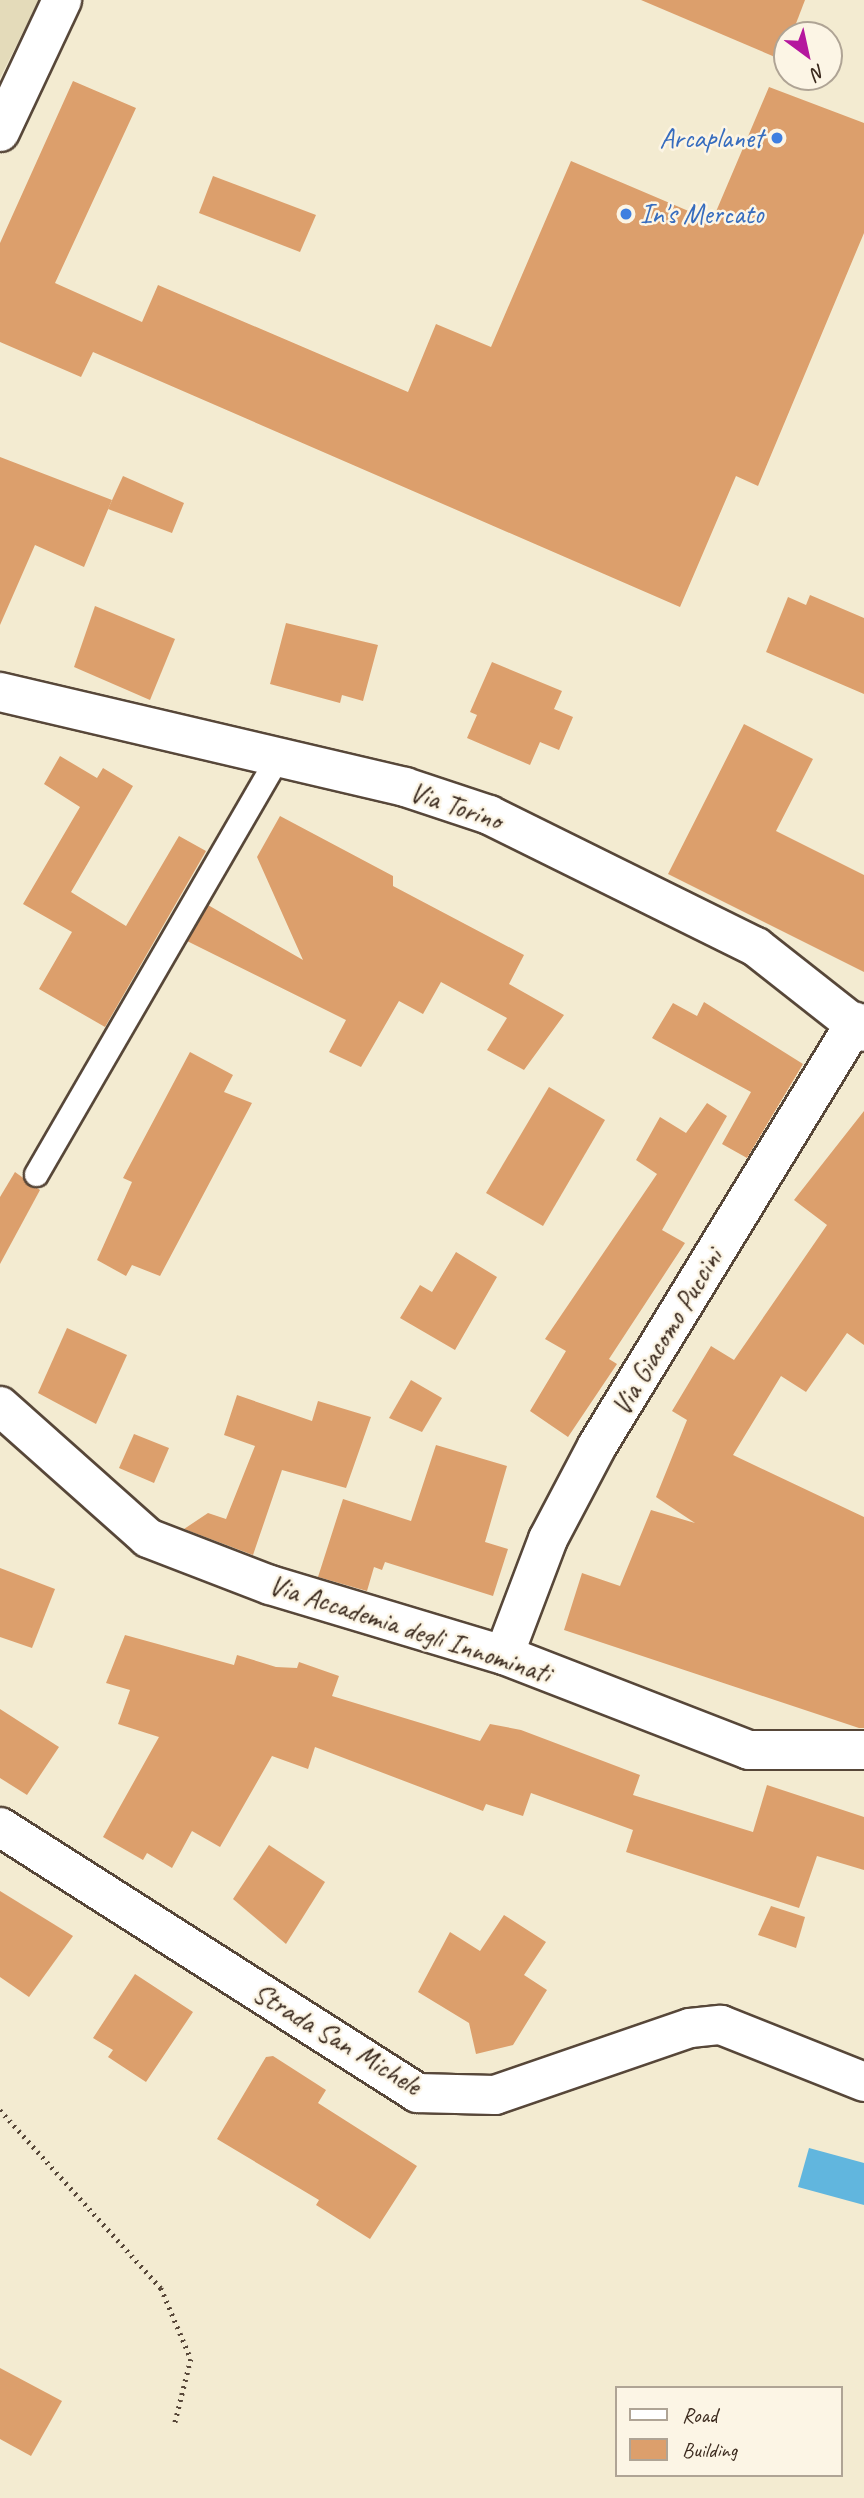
<!DOCTYPE html>
<style>
body{margin:0}
#map{position:relative;width:864px;height:2498px;overflow:hidden;background:#f3ebd1;font-family:Caveat,sans-serif}
div>[style]{position:absolute}
[style*='--x']{left:calc(var(--x)*1px);top:calc(var(--y)*1px);width:calc(var(--w)*1px);rotate:calc(var(--a)*1deg)}
.built>*{inset:0;background:#e4dbba}
.water>*{inset:0;background:#61b6de}
.building>*{inset:0;background:#dc9f6c}
.path>*{height:4.5px;margin-top:-2.25px;transform-origin:0;background:repeating-linear-gradient(90deg,#574739 0 2px,transparent 0 7px)}
.roads{filter:drop-shadow(2px 0 #574739) drop-shadow(-2px 0 #574739) drop-shadow(0 2px #574739) drop-shadow(0 -2px #574739)}
.service>*{height:23px;margin:-11.5px;padding:0 11.5px;transform-origin:11.5px;border-radius:11.5px;background:#fff}
.minor>*{height:38px;margin:-19px;padding:0 19px;transform-origin:19px;border-radius:19px;background:#fff}
.tertiary>*{height:38px;margin:-19px;padding:0 19px;transform-origin:19px;border-radius:19px;background:#fff}
.dots>*{width:19px;height:19px;translate:-50% -50%;box-sizing:border-box;border:4px solid #fcf5e5;border-radius:50%}
span{translate:-50% -50%;white-space:nowrap;text-align:center;line-height:1.15;-webkit-text-stroke:5px #fcf5e5;paint-order:stroke}
.shop-label{font-size:28px;color:#366cbe}
.right{translate:-100% -50%;text-align:right}
.left{translate:0 -50%;text-align:left}
.street-label{font-size:28px;color:#3b2a1e}
.legend{position:absolute;left:615px;top:2386px;width:228px;height:91px;box-sizing:border-box;background:#fcf5e5;border:2px solid #afa495;margin:0;padding:9px 12px;list-style:none;font-size:21px;color:#3b2a1e}
.legend li{display:flex;align-items:center;gap:14px;height:35px}
.legend b{width:35px;border:2px solid #afa495}
.north{position:absolute;left:773px;top:21px;width:70px;height:70px;box-sizing:border-box;background:#fcf5e5;border:2px solid #afa495;border-radius:50%;rotate:147deg;font-size:19px;font-weight:700;line-height:28px;text-align:center;color:#3b2a1e}
.north::after{content:'';display:block;margin:auto;width:24px;height:32px;background:#b5179e;clip-path:polygon(50% 0,100% 100%,50% 72%,0 100%)}
</style>
<div id="map">
<div class="built">
<i style="clip-path:polygon(0 0,39px 0,0 78px)"></i>
</div>
<div class="water">
<i style="clip-path:polygon(809px 2148px,864px 2163px,864px 2205px,798px 2187px)"></i>
</div>
<div class="building">
<i style="clip-path:polygon(641px 0,805px 0,782px 60px)"></i>
<i style="clip-path:polygon(73px 81px,136px 108px,55px 283px,142px 322px,158px 285px,408px 392px,436px 324px,491px 347px,571px 161px,712px 221px,769px 87px,864px 123px,864px 233px,758px 486px,736px 476px,680px 607px,93px 352px,81px 377px,0 342px,0 243px)"></i>
<i style="clip-path:polygon(213px 176px,316px 215px,300px 252px,199px 213px)"></i>
<i style="clip-path:polygon(0 457px,112px 500px,84px 567px,35px 545px,0 625px)"></i>
<i style="clip-path:polygon(123px 476px,184px 503px,172px 533px,108px 509px)"></i>
<i style="clip-path:polygon(810px 595px,864px 618px,864px 694px,766px 652px,788px 597px,806px 605px)"></i>
<i style="clip-path:polygon(95px 606px,175px 639px,150px 700px,74px 667px)"></i>
<i style="clip-path:polygon(286px 623px,378px 645px,363px 701px,342px 695px,340px 703px,270px 684px)"></i>
<i style="clip-path:polygon(492px 662px,562px 691px,554px 709px,573px 717px,559px 750px,540px 742px,530px 765px,467px 738px,477px 715px,470px 712px)"></i>
<i style="clip-path:polygon(744px 724px,813px 759px,776px 831px,864px 875px,864px 972px,668px 874px)"></i>
<i style="clip-path:polygon(60px 756px,97px 778px,103px 768px,133px 786px,71px 892px,126px 926px,179px 836px,206px 851px,105px 1027px,39px 989px,72px 932px,23px 904px,80px 807px,44px 784px)"></i>
<i style="clip-path:polygon(280px 816px,393px 876px,393px 886px,524px 955px,509px 984px,564px 1015px,524px 1070px,487px 1050px,507px 1018px,441px 982px,423px 1014px,399px 1001px,361px 1067px,329px 1052px,346px 1020px,187px 941px,208px 905px,303px 960px,257px 857px)"></i>
<i style="clip-path:polygon(704px 1002px,803px 1064px,747px 1158px,722px 1144px,751px 1092px,652px 1038px,673px 1003px,697px 1016px)"></i>
<i style="clip-path:polygon(190px 1052px,233px 1075px,224px 1092px,252px 1103px,160px 1276px,132px 1265px,126px 1276px,97px 1260px,132px 1182px,123px 1178px)"></i>
<i style="clip-path:polygon(549px 1087px,605px 1120px,543px 1226px,486px 1193px)"></i>
<i style="clip-path:polygon(707px 1103px,727px 1116px,662px 1230px,685px 1243px,609px 1359px,617px 1364px,568px 1437px,530px 1411px,566px 1351px,545px 1339px,657px 1174px,636px 1160px,660px 1117px,686px 1133px)"></i>
<i style="clip-path:polygon(864px 1111px,864px 1345px,847px 1333px,806px 1392px,781px 1376px,733px 1455px,864px 1517px,864px 1728px,859px 1728px,564px 1630px,582px 1573px,620px 1586px,651px 1510px,695px 1523px,656px 1497px,687px 1420px,672px 1411px,711px 1346px,734px 1360px,827px 1225px,794px 1200px)"></i>
<i style="clip-path:polygon(15px 1172px,40px 1190px,0 1264px,0 1197px)"></i>
<i style="clip-path:polygon(456px 1252px,497px 1277px,455px 1350px,400px 1318px,420px 1285px,432px 1292px)"></i>
<i style="clip-path:polygon(67px 1328px,127px 1355px,96px 1424px,38px 1393px)"></i>
<i style="clip-path:polygon(411px 1380px,442px 1398px,422px 1432px,389px 1418px)"></i>
<i style="clip-path:polygon(237px 1395px,312px 1421px,318px 1401px,371px 1417px,346px 1488px,282px 1470px,253px 1555px,184px 1529px,208px 1513px,226px 1519px,255px 1446px,224px 1435px)"></i>
<i style="clip-path:polygon(134px 1434px,169px 1448px,154px 1483px,119px 1468px)"></i>
<i style="clip-path:polygon(436px 1445px,507px 1466px,485px 1542px,508px 1549px,493px 1596px,385px 1562px,382px 1570px,374px 1567px,367px 1591px,318px 1577px,343px 1499px,411px 1521px)"></i>
<i style="clip-path:polygon(0 1568px,55px 1589px,32px 1648px,0 1637px)"></i>
<i style="clip-path:polygon(125px 1635px,234px 1665px,237px 1655px,276px 1667px,297px 1668px,299px 1662px,339px 1676px,332px 1696px,480px 1741px,490px 1724px,521px 1730px,640px 1775px,633px 1795px,753px 1832px,767px 1785px,864px 1817px,864px 1870px,817px 1856px,799px 1908px,626px 1852px,633px 1830px,531px 1793px,523px 1816px,486px 1804px,483px 1811px,315px 1747px,308px 1769px,272px 1756px,220px 1847px,192px 1831px,172px 1868px,147px 1853px,143px 1860px,103px 1837px,159px 1737px,118px 1724px,130px 1690px,106px 1683px)"></i>
<i style="clip-path:polygon(0 1709px,59px 1747px,27px 1795px,0 1778px)"></i>
<i style="clip-path:polygon(269px 1845px,325px 1882px,286px 1944px,233px 1899px)"></i>
<i style="clip-path:polygon(0 1891px,73px 1936px,29px 1997px,0 1977px)"></i>
<i style="clip-path:polygon(771px 1906px,805px 1917px,796px 1948px,758px 1935px)"></i>
<i style="clip-path:polygon(504px 1915px,546px 1942px,524px 1975px,547px 1990px,513px 2045px,476px 2054px,469px 2023px,418px 1992px,450px 1932px,480px 1951px)"></i>
<i style="clip-path:polygon(135px 1974px,193px 2012px,146px 2082px,108px 2057px,113px 2050px,93px 2038px)"></i>
<i style="clip-path:polygon(273px 2056px,326px 2090px,318px 2103px,417px 2166px,370px 2239px,316px 2205px,319px 2200px,217px 2139px,266px 2057px)"></i>
<i style="clip-path:polygon(0 2368px,62px 2401px,31px 2456px,0 2439px)"></i>
</div>
<div class="path">
<i style="--x:0;--y:2110;--w:240;--a:47.9"></i>
<i style="--x:161;--y:2288;--w:77;--a:67.1"></i>
<i style="--x:191;--y:2359;--w:66;--a:104"></i>
</div>
<div class="roads">
<div class="service">
<i style="--x:36;--y:1174;--w:477;--a:-59.9"></i>
</div>
<div class="minor">
<i style="--x:0;--y:692;--w:416;--a:13.2"></i>
<i style="--x:405;--y:787;--w:89;--a:18.4"></i>
<i style="--x:489;--y:815;--w:298;--a:26.3"></i>
<i style="--x:756;--y:947;--w:137;--a:38.2"></i>
<i style="--x:0;--y:1406;--w:198;--a:41.7"></i>
<i style="--x:148;--y:1538;--w:131;--a:21.1"></i>
<i style="--x:270;--y:1585;--w:244;--a:16.7"></i>
<i style="--x:504;--y:1655;--w:263;--a:21.2"></i>
<i style="--x:749;--y:1750;--w:115;--a:0"></i>
<i style="--x:504;--y:1655;--w:124;--a:-69.2"></i>
<i style="--x:548;--y:1539;--w:105;--a:-62.2"></i>
<i style="--x:597;--y:1446;--w:497;--a:-58.6"></i>
<i style="--x:0;--y:1827;--w:495;--a:32.5"></i>
<i style="--x:417;--y:2093;--w:78;--a:1.5"></i>
<i style="--x:495;--y:2095;--w:206;--a:-19"></i>
<i style="--x:690;--y:2028;--w:31;--a:-6"></i>
<i style="--x:721;--y:2025;--w:154;--a:21.7"></i>
</div>
<div class="tertiary">
<i style="--x:0;--y:132;--w:146;--a:-64.8"></i>
</div>
</div>
<div class="dots">
<i style="left:777px;top:138px;background:#3f7fe0"></i>
<i style="left:626px;top:214px;background:#3f7fe0"></i>
</div>
<div class="shop-label">
<span class="right" style="left:763px;top:138px">Arcaplanet</span>
<span class="left" style="left:640px;top:214px">In's Mercato</span>
</div>
<div class="street-label">
<span style="left:456px;top:806px;rotate:19deg">Via Torino</span>
<span style="left:667px;top:1332px;rotate:-59deg">Via Giacomo Puccini</span>
<span style="left:410px;top:1629px;rotate:18deg">Via Accademia degli Innominati</span>
<span style="left:337px;top:2039px;rotate:31deg">Strada San Michele</span>
</div>
<ul class="legend">
<li><b style="height:9px;background:#fff"></b>Road</li>
<li><b style="height:19px;background:#dc9f6c"></b>Building</li>
</ul>
<div class="north">N</div>
</div>
